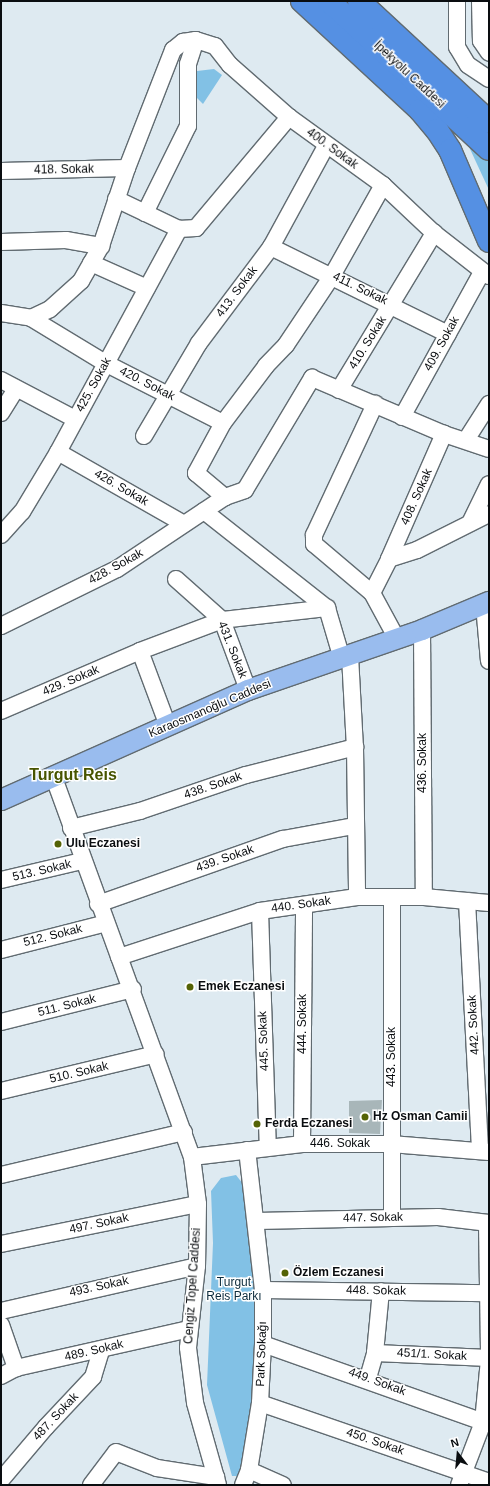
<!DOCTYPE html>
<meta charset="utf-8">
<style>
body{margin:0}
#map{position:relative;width:490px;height:1486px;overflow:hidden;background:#deeaf1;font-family:Arial,sans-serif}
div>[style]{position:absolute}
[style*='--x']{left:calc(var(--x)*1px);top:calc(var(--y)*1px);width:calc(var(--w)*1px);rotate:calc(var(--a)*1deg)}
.green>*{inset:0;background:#82c1e5}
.building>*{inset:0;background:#a8b6b9}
.roads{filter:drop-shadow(1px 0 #616b71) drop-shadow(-1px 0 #616b71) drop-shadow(0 1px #616b71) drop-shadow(0 -1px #616b71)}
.minor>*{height:16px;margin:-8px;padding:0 8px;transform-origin:8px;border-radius:8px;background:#fff}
.major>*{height:20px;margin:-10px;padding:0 10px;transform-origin:10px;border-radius:10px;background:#99bcee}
.highway>*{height:22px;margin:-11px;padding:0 11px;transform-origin:11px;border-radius:11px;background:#5590e3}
.dots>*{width:11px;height:11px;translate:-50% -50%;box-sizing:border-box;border:2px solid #fff;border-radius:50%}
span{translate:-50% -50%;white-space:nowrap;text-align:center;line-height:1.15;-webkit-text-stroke:3px #fff;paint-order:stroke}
.street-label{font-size:12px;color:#0a0d10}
.poi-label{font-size:12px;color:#0a0d10;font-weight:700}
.left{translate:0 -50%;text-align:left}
.park-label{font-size:12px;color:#0d2c3d}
.district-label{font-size:16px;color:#475400;font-weight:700}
.frame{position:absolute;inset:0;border:2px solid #0a0d10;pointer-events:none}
.north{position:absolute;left:438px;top:1434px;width:40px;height:40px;-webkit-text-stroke:3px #fff;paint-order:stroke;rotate:344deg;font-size:11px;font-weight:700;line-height:16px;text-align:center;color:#0a0d10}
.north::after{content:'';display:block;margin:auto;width:14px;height:18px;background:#0a0d10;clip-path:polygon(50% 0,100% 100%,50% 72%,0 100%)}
</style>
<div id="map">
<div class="green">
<i style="clip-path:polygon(214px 69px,222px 75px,203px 104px,194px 95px,190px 78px,197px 71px)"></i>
<i style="clip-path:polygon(464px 136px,489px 160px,489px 190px)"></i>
<i style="clip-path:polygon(236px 1175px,243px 1184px,257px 1289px,251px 1430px,239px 1476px,232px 1476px,207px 1385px,213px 1243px,211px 1191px,221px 1178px)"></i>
</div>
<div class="building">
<i style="clip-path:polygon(382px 1100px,380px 1134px,349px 1133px,349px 1101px)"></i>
</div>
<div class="roads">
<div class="minor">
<i style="--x:457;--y:1;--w:46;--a:90"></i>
<i style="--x:457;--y:47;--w:21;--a:59"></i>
<i style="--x:468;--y:65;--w:25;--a:34"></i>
<i style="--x:480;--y:1;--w:40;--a:88.6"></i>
<i style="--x:481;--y:41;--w:14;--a:56"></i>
<i style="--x:1;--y:171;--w:126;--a:-1.4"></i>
<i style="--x:383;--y:185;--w:104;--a:119.3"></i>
<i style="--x:332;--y:276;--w:83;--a:123.7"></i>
<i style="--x:286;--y:345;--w:29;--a:134"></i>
<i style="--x:266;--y:366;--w:71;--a:127"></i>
<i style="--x:223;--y:423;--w:57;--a:118.4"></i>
<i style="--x:196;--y:473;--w:38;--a:40"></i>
<i style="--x:225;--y:497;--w:21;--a:-19"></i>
<i style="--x:245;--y:490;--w:131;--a:-59.1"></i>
<i style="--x:312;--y:378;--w:143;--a:23"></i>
<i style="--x:444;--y:434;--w:47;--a:18.4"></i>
<i style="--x:116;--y:199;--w:70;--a:25.5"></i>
<i style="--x:179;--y:229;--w:17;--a:-3"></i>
<i style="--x:196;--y:228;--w:145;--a:-50"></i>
<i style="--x:145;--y:213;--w:97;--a:-63.7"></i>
<i style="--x:188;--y:126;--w:62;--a:-90"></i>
<i style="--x:188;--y:64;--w:25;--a:-72"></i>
<i style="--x:1;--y:242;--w:65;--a:-1.8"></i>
<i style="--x:66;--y:240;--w:36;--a:10"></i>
<i style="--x:271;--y:247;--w:197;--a:26.2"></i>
<i style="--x:91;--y:263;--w:61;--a:24.1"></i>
<i style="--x:1;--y:313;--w:30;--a:9"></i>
<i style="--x:31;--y:318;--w:21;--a:-25"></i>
<i style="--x:50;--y:309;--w:42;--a:-42.1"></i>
<i style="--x:81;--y:281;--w:40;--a:-60.3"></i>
<i style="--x:101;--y:246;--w:82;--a:-71.6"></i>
<i style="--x:127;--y:168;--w:127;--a:-68.7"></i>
<i style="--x:173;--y:50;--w:13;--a:-39"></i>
<i style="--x:183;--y:42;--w:13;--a:-9"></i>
<i style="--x:196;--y:40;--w:20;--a:18"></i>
<i style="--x:215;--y:46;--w:24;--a:52"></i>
<i style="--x:230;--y:65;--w:79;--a:41.4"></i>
<i style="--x:289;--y:117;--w:116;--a:35.9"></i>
<i style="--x:383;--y:185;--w:70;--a:43.3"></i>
<i style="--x:434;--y:233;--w:70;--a:38"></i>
<i style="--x:31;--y:318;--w:87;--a:31.3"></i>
<i style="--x:105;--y:363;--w:132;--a:27"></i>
<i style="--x:1;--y:380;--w:84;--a:27.8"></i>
<i style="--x:339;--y:390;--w:184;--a:-58.8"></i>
<i style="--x:1;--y:413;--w:28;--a:-58"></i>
<i style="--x:402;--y:417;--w:166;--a:-61.1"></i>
<i style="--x:144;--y:436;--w:108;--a:-59.4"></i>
<i style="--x:199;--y:343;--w:120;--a:-53.1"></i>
<i style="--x:271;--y:247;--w:115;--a:-61.4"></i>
<i style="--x:466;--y:440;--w:43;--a:-57.4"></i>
<i style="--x:58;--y:452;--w:145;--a:29.7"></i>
<i style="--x:204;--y:511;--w:157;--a:38.3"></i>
<i style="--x:327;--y:608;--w:53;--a:73.6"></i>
<i style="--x:470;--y:523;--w:43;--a:-64"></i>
<i style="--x:1;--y:535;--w:31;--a:-48"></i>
<i style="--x:22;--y:512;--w:70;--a:-59"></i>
<i style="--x:58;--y:452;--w:254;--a:-61.5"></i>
<i style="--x:389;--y:559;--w:137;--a:-66.3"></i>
<i style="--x:176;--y:579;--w:62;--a:41.7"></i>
<i style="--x:222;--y:620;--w:75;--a:69.6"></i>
<i style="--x:372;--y:593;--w:76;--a:-139.8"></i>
<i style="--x:314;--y:544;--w:9;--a:-90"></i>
<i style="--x:314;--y:535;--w:145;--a:-65"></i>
<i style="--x:484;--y:605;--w:56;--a:84.9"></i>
<i style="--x:1;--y:626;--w:129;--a:-26.2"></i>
<i style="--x:117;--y:569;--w:130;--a:-33.7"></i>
<i style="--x:422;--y:630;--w:267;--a:89.6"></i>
<i style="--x:397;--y:639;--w:52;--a:-118.5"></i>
<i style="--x:372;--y:593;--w:38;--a:-63"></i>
<i style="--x:389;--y:559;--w:29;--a:-18"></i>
<i style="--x:417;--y:550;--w:80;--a:-26.6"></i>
<i style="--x:350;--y:656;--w:91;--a:86.9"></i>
<i style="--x:355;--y:747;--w:150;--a:89.2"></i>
<i style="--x:1;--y:711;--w:151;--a:-23.3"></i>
<i style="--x:168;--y:726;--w:80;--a:-110.5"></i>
<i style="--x:140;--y:651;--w:88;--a:-20.7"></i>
<i style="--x:222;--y:620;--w:106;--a:-6.5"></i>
<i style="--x:54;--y:778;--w:403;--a:70"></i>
<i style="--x:192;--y:1157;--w:47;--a:82.7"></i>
<i style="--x:198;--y:1204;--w:62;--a:90.9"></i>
<i style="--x:197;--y:1266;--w:82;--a:96.3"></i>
<i style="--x:188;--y:1348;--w:55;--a:82.7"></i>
<i style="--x:195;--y:1403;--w:85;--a:74.3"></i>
<i style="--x:71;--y:828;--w:71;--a:-13.8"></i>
<i style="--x:140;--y:811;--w:112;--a:-18.8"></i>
<i style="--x:246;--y:775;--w:113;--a:-14.4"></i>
<i style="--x:1;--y:880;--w:83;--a:-13.2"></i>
<i style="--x:392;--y:897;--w:321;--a:90"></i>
<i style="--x:467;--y:901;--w:249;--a:87"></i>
<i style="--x:98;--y:904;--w:196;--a:-19.4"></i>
<i style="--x:283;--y:839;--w:72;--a:-10.4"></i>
<i style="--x:260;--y:911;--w:236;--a:88.1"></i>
<i style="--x:1;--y:950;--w:108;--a:-14.4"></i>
<i style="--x:119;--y:957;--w:148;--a:-18.1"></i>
<i style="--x:260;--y:911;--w:98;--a:-8.2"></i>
<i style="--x:357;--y:897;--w:67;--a:0"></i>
<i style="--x:424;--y:897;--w:65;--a:5.3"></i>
<i style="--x:1;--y:1022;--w:136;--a:-14"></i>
<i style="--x:1;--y:1091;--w:159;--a:-13.4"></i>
<i style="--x:302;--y:1144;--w:239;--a:-89.5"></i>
<i style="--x:192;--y:1157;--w:111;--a:-6.7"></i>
<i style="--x:302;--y:1144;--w:89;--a:0"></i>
<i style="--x:391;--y:1144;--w:98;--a:4.7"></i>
<i style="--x:1;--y:1175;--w:188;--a:-13.2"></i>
<i style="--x:257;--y:1221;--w:181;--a:-1.3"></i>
<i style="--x:438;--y:1217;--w:51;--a:6.7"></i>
<i style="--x:487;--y:1223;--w:130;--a:89.1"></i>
<i style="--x:1;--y:1244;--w:201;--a:-11.5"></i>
<i style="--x:263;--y:1290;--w:226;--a:0.8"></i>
<i style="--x:1;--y:1311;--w:201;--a:-12.9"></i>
<i style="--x:1;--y:1325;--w:46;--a:70.8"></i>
<i style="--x:263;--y:1344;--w:240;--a:19.5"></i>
<i style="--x:375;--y:1353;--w:114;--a:2.5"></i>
<i style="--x:1;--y:1376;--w:17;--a:-28"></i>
<i style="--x:16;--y:1368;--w:177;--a:-12.7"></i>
<i style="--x:368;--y:1378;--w:26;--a:-74"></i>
<i style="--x:375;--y:1353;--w:62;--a:-84.5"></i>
<i style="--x:260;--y:1403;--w:242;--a:19"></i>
<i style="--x:249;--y:1470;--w:37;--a:24"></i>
<i style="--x:1;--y:1480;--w:70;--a:-49.7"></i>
<i style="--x:46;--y:1427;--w:69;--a:-46.8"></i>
<i style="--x:93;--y:1377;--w:28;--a:-73"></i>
<i style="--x:91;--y:1485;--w:41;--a:-52.9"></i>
<i style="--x:116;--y:1452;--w:44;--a:21.3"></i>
<i style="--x:157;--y:1468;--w:60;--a:8.7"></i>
<i style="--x:243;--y:1485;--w:16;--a:-68"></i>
<i style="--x:249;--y:1470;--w:68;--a:-80.7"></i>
<i style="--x:260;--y:1403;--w:59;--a:-87.1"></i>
<i style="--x:263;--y:1344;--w:54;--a:-90"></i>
<i style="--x:263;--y:1290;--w:141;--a:-96.5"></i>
<i style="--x:459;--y:1485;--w:67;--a:-69.1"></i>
<i style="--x:483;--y:1422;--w:62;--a:-84.5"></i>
</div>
<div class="major">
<i style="--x:1;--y:800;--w:270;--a:-24"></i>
<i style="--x:248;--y:690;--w:184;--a:-19"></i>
<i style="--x:422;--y:630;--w:73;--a:-22.7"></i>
</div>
<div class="highway">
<i style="--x:302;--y:1;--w:161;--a:42.7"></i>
<i style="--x:420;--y:110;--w:26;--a:50"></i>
<i style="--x:437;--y:130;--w:24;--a:57"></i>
<i style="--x:450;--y:150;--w:99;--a:66.8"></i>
<i style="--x:329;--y:1;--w:218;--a:42.8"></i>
<i style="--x:359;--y:1;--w:178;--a:42.9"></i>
</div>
</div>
<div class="dots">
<i style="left:58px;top:844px;background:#556306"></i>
<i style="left:190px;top:987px;background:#556306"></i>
<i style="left:365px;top:1117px;background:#556306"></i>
<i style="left:257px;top:1124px;background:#556306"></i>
<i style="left:285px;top:1273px;background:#556306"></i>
</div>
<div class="street-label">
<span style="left:409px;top:75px;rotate:43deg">İpekyolu Caddesi</span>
<span style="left:332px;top:149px;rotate:36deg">400. Sokak</span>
<span style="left:64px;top:170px;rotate:-1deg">418. Sokak</span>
<span style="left:360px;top:289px;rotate:26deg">411. Sokak</span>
<span style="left:237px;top:292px;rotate:-53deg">413. Sokak</span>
<span style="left:368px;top:343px;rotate:-58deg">410. Sokak</span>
<span style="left:442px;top:344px;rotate:-61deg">409. Sokak</span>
<span style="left:147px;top:384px;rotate:27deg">420. Sokak</span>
<span style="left:94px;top:385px;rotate:-61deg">425. Sokak</span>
<span style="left:121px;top:488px;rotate:30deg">426. Sokak</span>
<span style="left:417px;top:497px;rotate:-66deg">408. Sokak</span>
<span style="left:116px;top:567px;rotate:-29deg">428. Sokak</span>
<span style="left:232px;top:650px;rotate:68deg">431. Sokak</span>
<span style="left:71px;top:681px;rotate:-23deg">429. Sokak</span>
<span style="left:210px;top:709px;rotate:-23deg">Karaosmanoğlu Caddesi</span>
<span style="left:423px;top:763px;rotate:-90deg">436. Sokak</span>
<span style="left:213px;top:786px;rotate:-19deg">438. Sokak</span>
<span style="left:225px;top:859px;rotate:-19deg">439. Sokak</span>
<span style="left:42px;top:871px;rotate:-13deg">513. Sokak</span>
<span style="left:301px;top:905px;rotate:-8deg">440. Sokak</span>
<span style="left:53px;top:936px;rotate:-14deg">512. Sokak</span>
<span style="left:67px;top:1006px;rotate:-14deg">511. Sokak</span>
<span style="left:303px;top:1024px;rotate:-90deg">444. Sokak</span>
<span style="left:474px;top:1025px;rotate:-93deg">442. Sokak</span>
<span style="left:264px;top:1041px;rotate:-92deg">445. Sokak</span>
<span style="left:392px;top:1057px;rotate:-90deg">443. Sokak</span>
<span style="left:79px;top:1073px;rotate:-13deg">510. Sokak</span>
<span style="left:340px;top:1144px">446. Sokak</span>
<span style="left:373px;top:1218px;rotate:-1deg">447. Sokak</span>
<span style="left:99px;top:1224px;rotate:-12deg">497. Sokak</span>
<span style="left:193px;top:1286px;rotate:-86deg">Cengiz Topel Caddesi</span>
<span style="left:99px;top:1287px;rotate:-12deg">493. Sokak</span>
<span style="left:376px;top:1291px;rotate:1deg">448. Sokak</span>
<span style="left:94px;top:1351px;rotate:-13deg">489. Sokak</span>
<span style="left:262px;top:1354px;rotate:-88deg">Park Sokağı</span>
<span style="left:432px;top:1355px;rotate:3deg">451/1. Sokak</span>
<span style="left:377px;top:1382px;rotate:20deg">449. Sokak</span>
<span style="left:56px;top:1417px;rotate:-47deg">487. Sokak</span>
<span style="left:375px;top:1442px;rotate:19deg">450. Sokak</span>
</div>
<div class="poi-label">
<span class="left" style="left:66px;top:844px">Ulu Eczanesi</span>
<span class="left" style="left:198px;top:987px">Emek Eczanesi</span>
<span class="left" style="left:373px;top:1117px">Hz Osman Camii</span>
<span class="left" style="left:265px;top:1124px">Ferda Eczanesi</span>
<span class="left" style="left:293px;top:1273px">Özlem Eczanesi</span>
</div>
<div class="park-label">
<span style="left:234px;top:1290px">Turgut<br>Reis Parkı</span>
</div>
<div class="district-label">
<span style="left:73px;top:775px">Turgut Reis</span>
</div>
<div class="frame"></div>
<div class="north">N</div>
</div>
